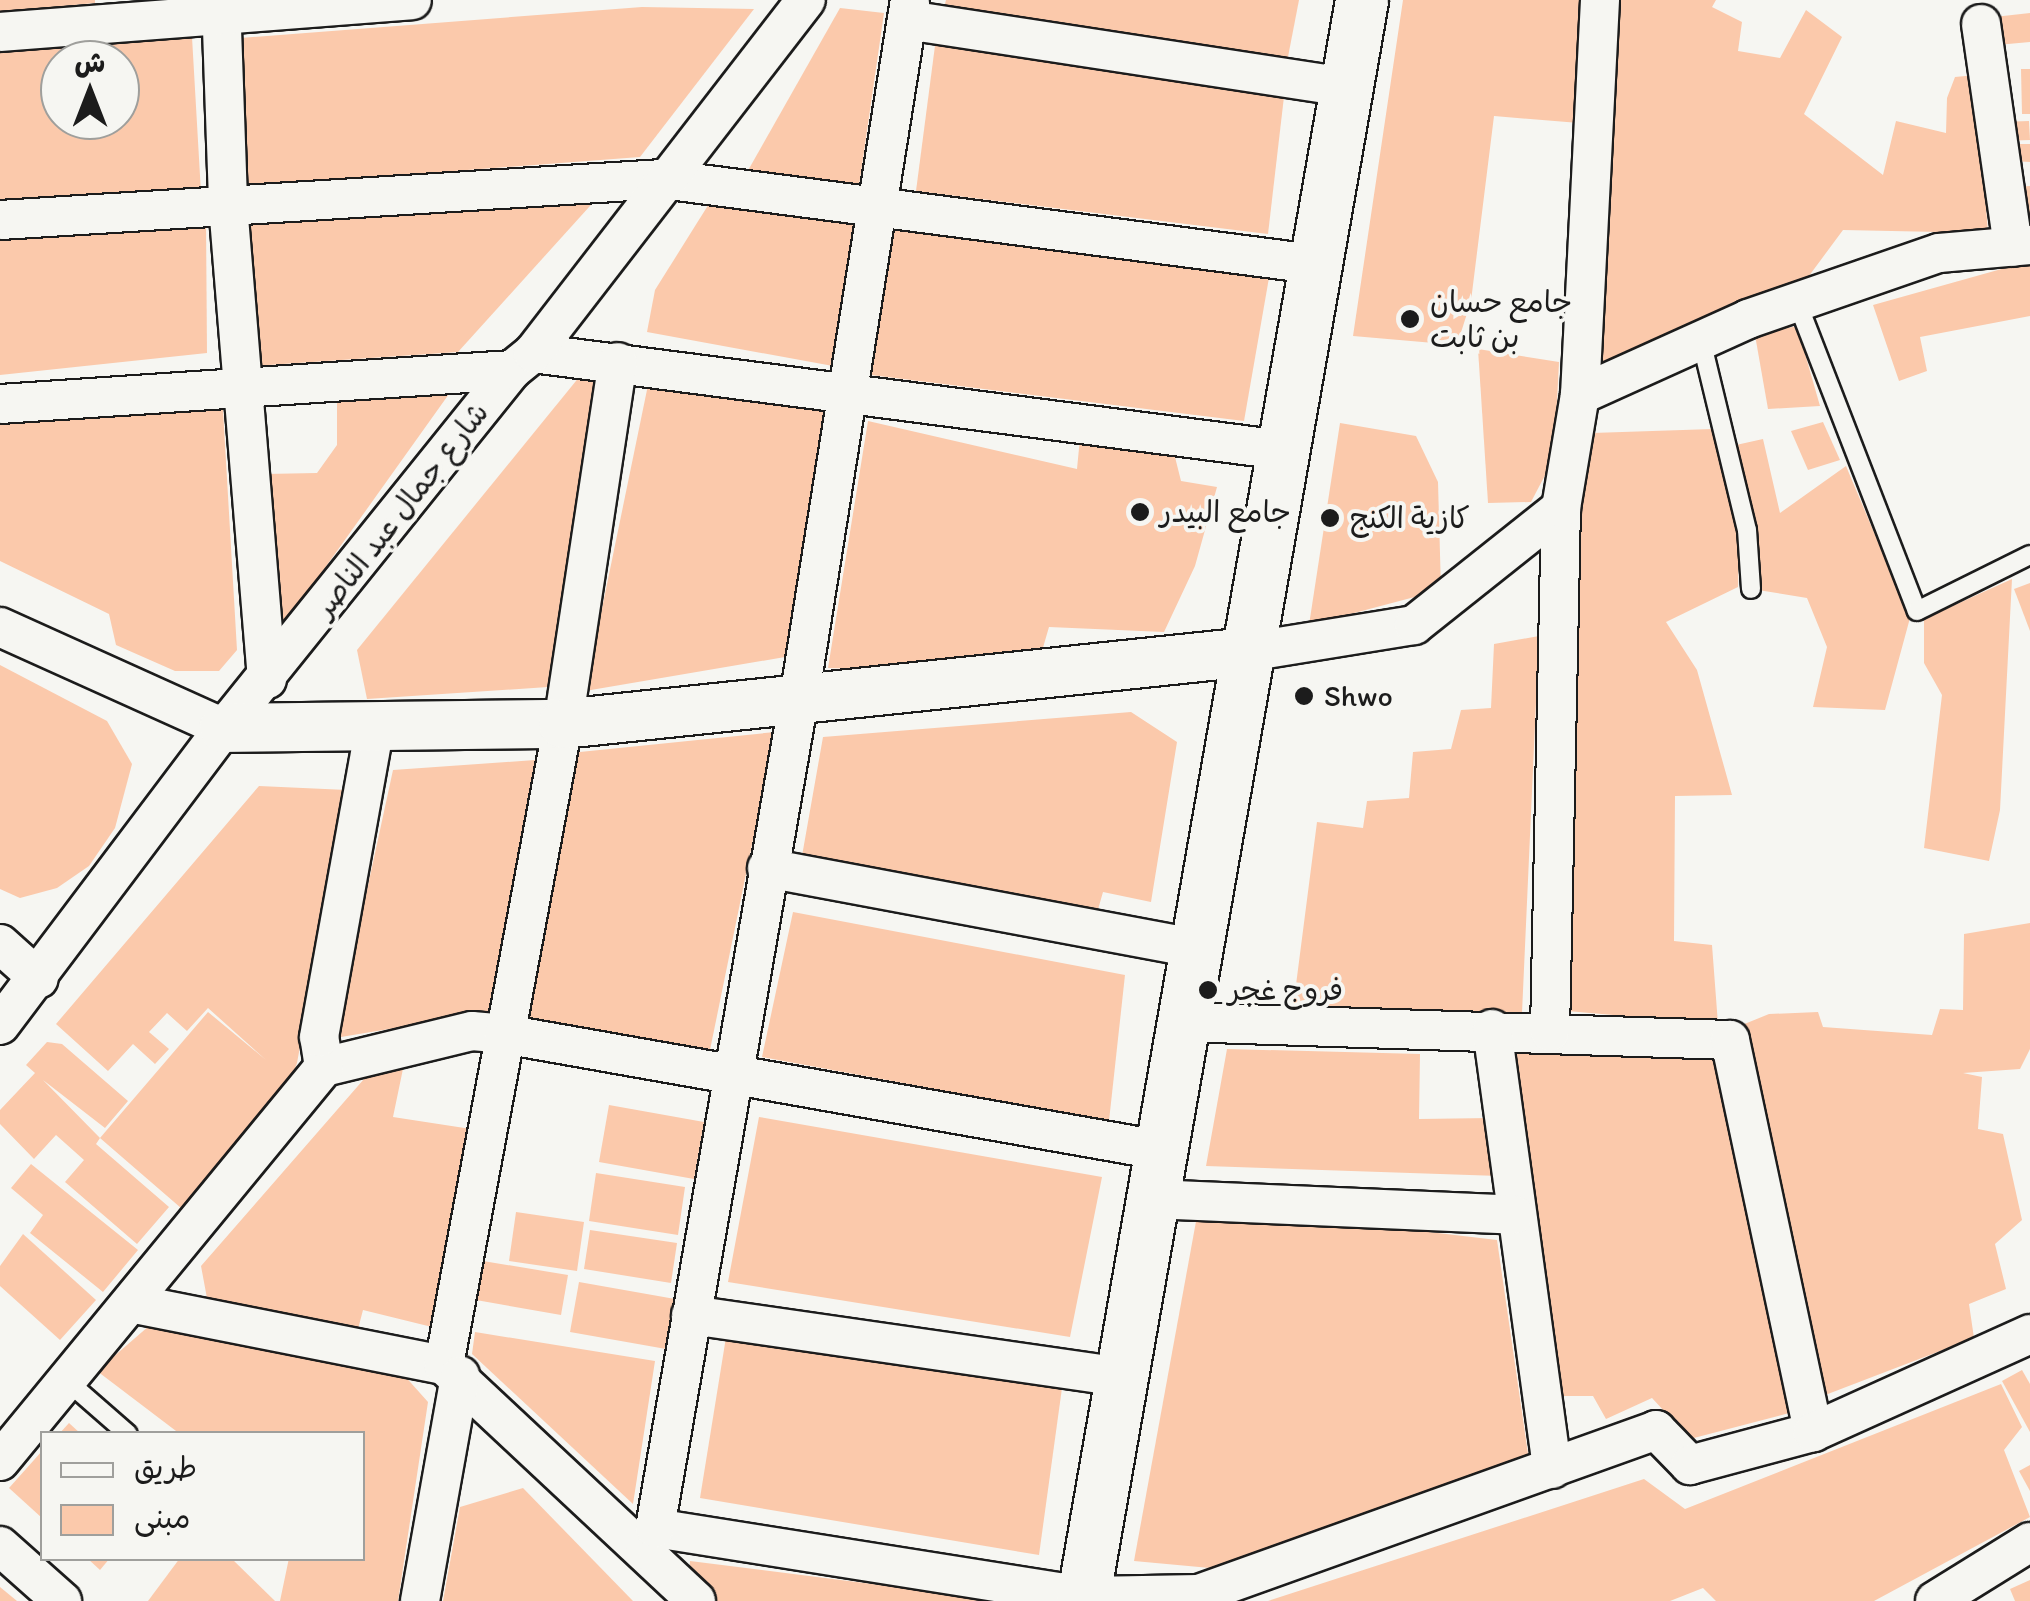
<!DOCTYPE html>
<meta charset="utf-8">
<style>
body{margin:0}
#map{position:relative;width:2030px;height:1601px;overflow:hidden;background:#f6f6f2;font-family:Itim,"Playpen Sans Arabic",sans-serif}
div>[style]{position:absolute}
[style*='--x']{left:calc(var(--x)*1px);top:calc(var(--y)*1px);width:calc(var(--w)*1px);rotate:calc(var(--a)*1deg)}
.building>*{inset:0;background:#fbc9ab}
.roads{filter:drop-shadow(2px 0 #1c1c1c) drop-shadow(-2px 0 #1c1c1c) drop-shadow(0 2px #1c1c1c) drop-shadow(0 -2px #1c1c1c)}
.service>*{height:18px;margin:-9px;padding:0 9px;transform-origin:9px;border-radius:9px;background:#f6f6f2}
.minor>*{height:38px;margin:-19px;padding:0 19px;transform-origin:19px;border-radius:19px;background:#f6f6f2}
.tertiary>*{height:48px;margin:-24px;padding:0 24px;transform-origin:24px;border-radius:24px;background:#f6f6f2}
.secondary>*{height:52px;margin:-26px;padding:0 26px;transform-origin:26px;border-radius:26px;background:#f6f6f2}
.dots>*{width:28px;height:28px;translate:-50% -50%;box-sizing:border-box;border:5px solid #f6f6f2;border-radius:50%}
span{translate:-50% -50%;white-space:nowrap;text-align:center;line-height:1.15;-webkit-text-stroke:8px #f6f6f2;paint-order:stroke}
.poi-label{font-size:30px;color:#1c1c1c}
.left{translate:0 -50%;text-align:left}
.street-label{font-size:30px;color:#1c1c1c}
.legend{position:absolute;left:40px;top:1431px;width:325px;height:130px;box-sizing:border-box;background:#f6f6f2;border:2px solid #9f9f9c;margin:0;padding:12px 18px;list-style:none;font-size:30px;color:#1c1c1c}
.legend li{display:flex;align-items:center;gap:20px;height:50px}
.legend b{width:50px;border:2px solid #9f9f9c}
.north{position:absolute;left:40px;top:40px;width:100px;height:100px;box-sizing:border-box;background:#f6f6f2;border:2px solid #9f9f9c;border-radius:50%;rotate:0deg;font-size:28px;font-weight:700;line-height:40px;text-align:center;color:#1c1c1c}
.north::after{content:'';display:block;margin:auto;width:35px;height:45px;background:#1c1c1c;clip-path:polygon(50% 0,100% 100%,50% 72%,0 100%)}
</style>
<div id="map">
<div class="building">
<i style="clip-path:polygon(0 0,95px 0,95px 3px,0 12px)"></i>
<i style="clip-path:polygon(946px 0,1299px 0,1287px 62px,944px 8px)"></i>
<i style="clip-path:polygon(1403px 0,1583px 0,1579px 123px,1494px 116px,1471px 301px,1457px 345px,1353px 336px)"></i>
<i style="clip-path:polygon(1614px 0,1716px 0,1712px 7px,1742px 22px,1738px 51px,1780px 58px,1806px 10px,1842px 37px,1804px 114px,1883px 175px,1896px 121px,1946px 133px,1947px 98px,1955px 77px,1976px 75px,1988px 233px,1843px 230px,1803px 284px,1595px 370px)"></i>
<i style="clip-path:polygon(642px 7px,754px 9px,640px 157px,243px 187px,240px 38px)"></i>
<i style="clip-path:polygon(840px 8px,884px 13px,859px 186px,746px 174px)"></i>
<i style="clip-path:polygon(2030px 13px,2030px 42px,1997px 45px,1994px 17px)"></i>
<i style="clip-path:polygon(evenodd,192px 37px,201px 193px,0 205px,0 51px,192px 37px,60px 60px,120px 60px,120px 120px,60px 120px,60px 60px)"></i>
<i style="clip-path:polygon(936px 38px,1285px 88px,1268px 234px,916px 191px)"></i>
<i style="clip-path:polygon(2021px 69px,2030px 69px,2030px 114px,2022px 114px)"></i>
<i style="clip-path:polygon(2029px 121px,2030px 140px,2001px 141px,2001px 122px)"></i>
<i style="clip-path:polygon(2012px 144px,2030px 144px,2030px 162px,2012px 161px)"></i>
<i style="clip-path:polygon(2030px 186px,2030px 223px,2018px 224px,2016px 187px)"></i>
<i style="clip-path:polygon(599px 196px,458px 352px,254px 366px,243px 224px)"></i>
<i style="clip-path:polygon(712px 199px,857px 222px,833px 366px,647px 332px,655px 290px)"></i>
<i style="clip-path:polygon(206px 220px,207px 353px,0 375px,0 236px)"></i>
<i style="clip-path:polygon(894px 230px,1270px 272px,1244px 421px,871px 375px)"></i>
<i style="clip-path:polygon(2030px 261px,2030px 316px,1920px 337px,1927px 371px,1899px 381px,1873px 305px)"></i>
<i style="clip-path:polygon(1797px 326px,1820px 406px,1768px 409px,1755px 335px)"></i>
<i style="clip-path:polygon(1478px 349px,1559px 362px,1554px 458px,1531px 502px,1488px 503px)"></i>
<i style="clip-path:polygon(580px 376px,601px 378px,548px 687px,367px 699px,357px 650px)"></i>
<i style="clip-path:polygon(648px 385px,825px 403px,785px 657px,585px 691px)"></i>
<i style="clip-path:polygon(454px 387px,287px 621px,268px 621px,265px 474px,317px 473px,337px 445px,337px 398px)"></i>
<i style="clip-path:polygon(222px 393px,237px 650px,219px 671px,175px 671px,116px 645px,109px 614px,0 561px,0 408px)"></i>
<i style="clip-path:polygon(868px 421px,1077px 469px,1080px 438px,1174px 453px,1181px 481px,1217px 487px,1195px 566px,1164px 632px,1049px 627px,1042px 651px,895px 670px,828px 668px)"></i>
<i style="clip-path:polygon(1823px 422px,1840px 460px,1808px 470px,1791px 431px)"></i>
<i style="clip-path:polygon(1340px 423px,1416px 436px,1438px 482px,1441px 590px,1309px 625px)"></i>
<i style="clip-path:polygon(1713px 429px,1739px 533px,1738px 587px,1666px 622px,1697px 670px,1732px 795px,1675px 796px,1674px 941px,1712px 945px,1718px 1024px,1567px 1011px,1574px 527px,1592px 433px)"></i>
<i style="clip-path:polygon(1763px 439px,1780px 513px,1846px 466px,1910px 618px,1885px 710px,1813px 707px,1827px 647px,1807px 598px,1758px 590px,1754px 522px,1736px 445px)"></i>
<i style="clip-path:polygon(2012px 579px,2000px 810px,1989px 861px,1924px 848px,1942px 695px,1924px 663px,1924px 619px)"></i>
<i style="clip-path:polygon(2030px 583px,2030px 631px,2014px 589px)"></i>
<i style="clip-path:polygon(1539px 636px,1522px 1013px,1293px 1008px,1317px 822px,1363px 828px,1367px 801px,1409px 798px,1413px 752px,1451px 749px,1461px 710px,1491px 708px,1494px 644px)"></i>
<i style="clip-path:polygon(0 665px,107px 721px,132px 764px,115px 828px,89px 866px,57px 888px,20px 898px,0 889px)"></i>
<i style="clip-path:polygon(1131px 712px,1177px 742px,1151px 902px,1103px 892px,1097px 913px,802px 856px,823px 737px)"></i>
<i style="clip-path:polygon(775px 732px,710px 1050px,523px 1022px,570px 753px)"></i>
<i style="clip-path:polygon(535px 760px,491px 1012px,335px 1038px,393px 770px)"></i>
<i style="clip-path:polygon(259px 786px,347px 790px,297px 1063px,290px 1082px,181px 1208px,100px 1138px,208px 1012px,266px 1060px,208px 1008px,187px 1031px,167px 1013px,149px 1032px,169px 1049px,155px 1064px,133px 1044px,108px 1071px,56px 1024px)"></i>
<i style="clip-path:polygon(793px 912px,1125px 975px,1109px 1121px,762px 1057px)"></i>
<i style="clip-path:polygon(2030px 923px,2030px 1049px,2020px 1069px,1963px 1073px,1982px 1077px,1978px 1129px,2003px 1134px,2022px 1220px,1995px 1244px,2006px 1289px,1969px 1304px,1974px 1338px,1820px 1397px,1742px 1025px,1769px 1014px,1818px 1012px,1823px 1027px,1932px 1035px,1940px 1009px,1963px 1010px,1964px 934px)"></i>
<i style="clip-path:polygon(47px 1042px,62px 1044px,128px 1101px,105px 1128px,43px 1080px,100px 1138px,96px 1144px,169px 1207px,137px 1244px,65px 1182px,84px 1160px,56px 1135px,34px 1159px,0 1124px,0 1110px,35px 1073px,26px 1065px)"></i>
<i style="clip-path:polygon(1227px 1049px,1420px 1054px,1419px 1119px,1491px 1118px,1499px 1176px,1206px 1166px)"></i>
<i style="clip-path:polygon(1506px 1053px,1713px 1060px,1793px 1412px,1690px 1439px,1652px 1398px,1606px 1419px,1593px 1396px,1555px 1396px)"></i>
<i style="clip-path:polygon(404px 1064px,393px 1117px,471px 1129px,432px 1327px,363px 1310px,357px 1333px,209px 1309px,201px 1266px,364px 1079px)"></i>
<i style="clip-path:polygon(609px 1105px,704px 1122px,694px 1179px,599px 1162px)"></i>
<i style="clip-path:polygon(759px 1117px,1102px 1177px,1070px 1337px,728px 1282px)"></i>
<i style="clip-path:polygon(31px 1164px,138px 1250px,103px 1292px,30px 1233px,43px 1215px,11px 1188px)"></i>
<i style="clip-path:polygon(596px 1173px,685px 1187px,678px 1235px,589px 1221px)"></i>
<i style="clip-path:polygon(1199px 1205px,1497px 1240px,1528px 1454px,1210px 1568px,1134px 1561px)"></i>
<i style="clip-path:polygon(516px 1212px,584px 1222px,577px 1271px,509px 1261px)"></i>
<i style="clip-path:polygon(590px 1230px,677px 1243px,671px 1283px,584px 1269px)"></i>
<i style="clip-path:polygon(23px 1234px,96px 1300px,60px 1340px,0 1286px,0 1266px)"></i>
<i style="clip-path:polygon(483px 1261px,568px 1275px,561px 1315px,476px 1300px)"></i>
<i style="clip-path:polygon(579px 1282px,675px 1299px,666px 1349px,570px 1332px)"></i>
<i style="clip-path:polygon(157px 1319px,403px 1374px,428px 1402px,398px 1601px,280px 1601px,289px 1558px,362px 1558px,362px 1434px,180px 1434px,97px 1371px)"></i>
<i style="clip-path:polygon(727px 1331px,1062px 1388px,1039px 1555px,700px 1498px)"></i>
<i style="clip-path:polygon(475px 1332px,655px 1361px,633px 1504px,472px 1354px)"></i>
<i style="clip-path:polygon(2022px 1370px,2030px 1384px,2030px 1432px,2002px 1381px)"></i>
<i style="clip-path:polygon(2001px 1384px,2022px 1427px,2004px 1450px,2030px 1517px,1874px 1601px,1716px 1601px,1703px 1588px,1670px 1601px,1268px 1601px,1644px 1479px,1685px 1509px)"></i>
<i style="clip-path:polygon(69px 1423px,81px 1434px,59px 1434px)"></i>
<i style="clip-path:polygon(42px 1451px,42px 1518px,9px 1488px)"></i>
<i style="clip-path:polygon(2030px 1465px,2030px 1491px,2019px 1471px)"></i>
<i style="clip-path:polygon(523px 1488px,633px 1601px,443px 1601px,460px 1507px)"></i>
<i style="clip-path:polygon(87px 1558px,110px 1558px,100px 1570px)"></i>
<i style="clip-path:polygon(180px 1558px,231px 1558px,275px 1601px,148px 1601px)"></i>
<i style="clip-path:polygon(690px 1561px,990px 1599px,990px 1601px,713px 1601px,689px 1578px)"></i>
<i style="clip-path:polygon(2030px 1580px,2030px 1601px,2015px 1601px,2010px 1589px)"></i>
<i style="clip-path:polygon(0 1587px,17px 1601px,0 1601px)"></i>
</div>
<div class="roads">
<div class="service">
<i style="--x:1797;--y:302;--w:331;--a:68.8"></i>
<i style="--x:1917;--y:611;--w:126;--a:-26.4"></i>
<i style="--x:1701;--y:340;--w:195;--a:76.4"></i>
<i style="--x:1747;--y:530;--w:59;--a:86.1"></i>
<i style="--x:66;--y:1380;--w:82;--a:41.1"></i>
</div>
<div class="minor">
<i style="--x:221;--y:0;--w:205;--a:88"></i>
<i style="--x:228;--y:205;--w:476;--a:85.3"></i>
<i style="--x:907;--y:20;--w:441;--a:8.7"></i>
<i style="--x:1981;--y:24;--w:225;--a:81.8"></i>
<i style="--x:0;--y:32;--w:413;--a:-4.4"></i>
<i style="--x:0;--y:220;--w:663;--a:-3.54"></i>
<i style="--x:662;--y:179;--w:657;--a:7.44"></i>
<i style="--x:533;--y:353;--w:755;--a:7.38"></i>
<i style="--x:1580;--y:395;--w:184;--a:-24.3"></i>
<i style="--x:1748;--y:319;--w:202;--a:-19.1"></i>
<i style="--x:1939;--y:253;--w:91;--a:-5"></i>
<i style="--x:0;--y:404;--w:513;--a:-3.8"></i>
<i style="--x:0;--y:627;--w:246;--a:24.3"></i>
<i style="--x:1248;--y:652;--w:168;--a:-9.2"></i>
<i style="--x:1414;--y:625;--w:188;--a:-38.5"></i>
<i style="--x:767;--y:868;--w:434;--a:10.6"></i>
<i style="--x:0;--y:944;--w:52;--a:41.9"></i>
<i style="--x:1181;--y:1022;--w:549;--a:1.88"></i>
<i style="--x:1730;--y:1040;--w:401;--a:78"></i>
<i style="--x:0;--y:1025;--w:372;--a:-53"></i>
<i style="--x:224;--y:728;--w:459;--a:-51.2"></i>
<i style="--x:512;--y:370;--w:27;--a:-39"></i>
<i style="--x:533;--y:353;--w:446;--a:-52.3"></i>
<i style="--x:1492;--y:1029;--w:444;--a:82.2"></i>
<i style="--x:1550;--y:1032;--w:524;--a:-88.8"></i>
<i style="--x:1561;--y:508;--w:115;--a:-80.5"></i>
<i style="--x:1580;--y:395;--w:396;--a:-87.1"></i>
<i style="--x:324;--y:1067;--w:152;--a:-13.7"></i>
<i style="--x:472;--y:1031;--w:32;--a:5"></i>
<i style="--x:504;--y:1034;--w:665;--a:10.04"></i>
<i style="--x:1154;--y:1199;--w:360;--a:2.5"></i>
<i style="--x:135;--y:1304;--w:315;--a:11.2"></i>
<i style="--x:444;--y:1365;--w:345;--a:43.1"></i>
<i style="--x:691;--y:1315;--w:434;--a:8.2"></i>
<i style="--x:444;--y:1365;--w:652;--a:-79.48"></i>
<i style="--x:563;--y:724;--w:366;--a:-81.4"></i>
<i style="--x:0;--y:1461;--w:510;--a:-50.57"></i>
<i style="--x:324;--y:1067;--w:30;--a:-99"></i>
<i style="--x:319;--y:1037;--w:311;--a:-79.8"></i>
<i style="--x:655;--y:1528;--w:434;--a:9"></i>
<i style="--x:1084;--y:1596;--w:115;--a:-1"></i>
<i style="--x:1199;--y:1594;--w:486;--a:-19.7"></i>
<i style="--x:1656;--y:1430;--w:49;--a:45.8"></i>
<i style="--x:1690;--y:1465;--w:127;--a:-15"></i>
<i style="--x:1813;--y:1432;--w:238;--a:-24.3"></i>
<i style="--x:0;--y:1546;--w:83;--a:41.6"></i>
<i style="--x:645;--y:1550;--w:24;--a:-66"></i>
<i style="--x:655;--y:1528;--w:841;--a:-80.15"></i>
<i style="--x:799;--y:699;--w:708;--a:-80.98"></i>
<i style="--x:420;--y:1601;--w:229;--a:-79.9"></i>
<i style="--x:1935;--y:1601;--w:112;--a:-31.8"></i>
</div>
<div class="tertiary">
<i style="--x:224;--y:728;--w:339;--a:-0.7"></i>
<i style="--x:563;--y:724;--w:689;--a:-6"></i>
</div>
<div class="secondary">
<i style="--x:1083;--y:1601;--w:1625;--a:-80.11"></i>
</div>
</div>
<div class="dots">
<i style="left:1410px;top:319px;background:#1c1c1c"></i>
<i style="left:1140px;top:512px;background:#1c1c1c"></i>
<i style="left:1330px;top:518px;background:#1c1c1c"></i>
<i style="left:1304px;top:696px;background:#1c1c1c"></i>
<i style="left:1208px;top:990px;background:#1c1c1c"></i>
</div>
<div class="poi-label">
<span class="left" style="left:1430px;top:319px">جامع حسان<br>بن ثابت</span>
<span class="left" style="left:1160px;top:512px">جامع البيدر</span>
<span class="left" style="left:1350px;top:518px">كازية الكنج</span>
<span class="left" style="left:1324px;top:696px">Shwo</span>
<span class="left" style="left:1228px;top:990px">فروج غجر</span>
</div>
<div class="street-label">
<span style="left:401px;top:510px;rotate:-52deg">شارع جمال عبد الناصر</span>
</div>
<ul class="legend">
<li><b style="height:12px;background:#f6f6f2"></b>طريق</li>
<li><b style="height:28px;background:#fbc9ab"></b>مبنى</li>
</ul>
<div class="north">ش</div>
</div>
